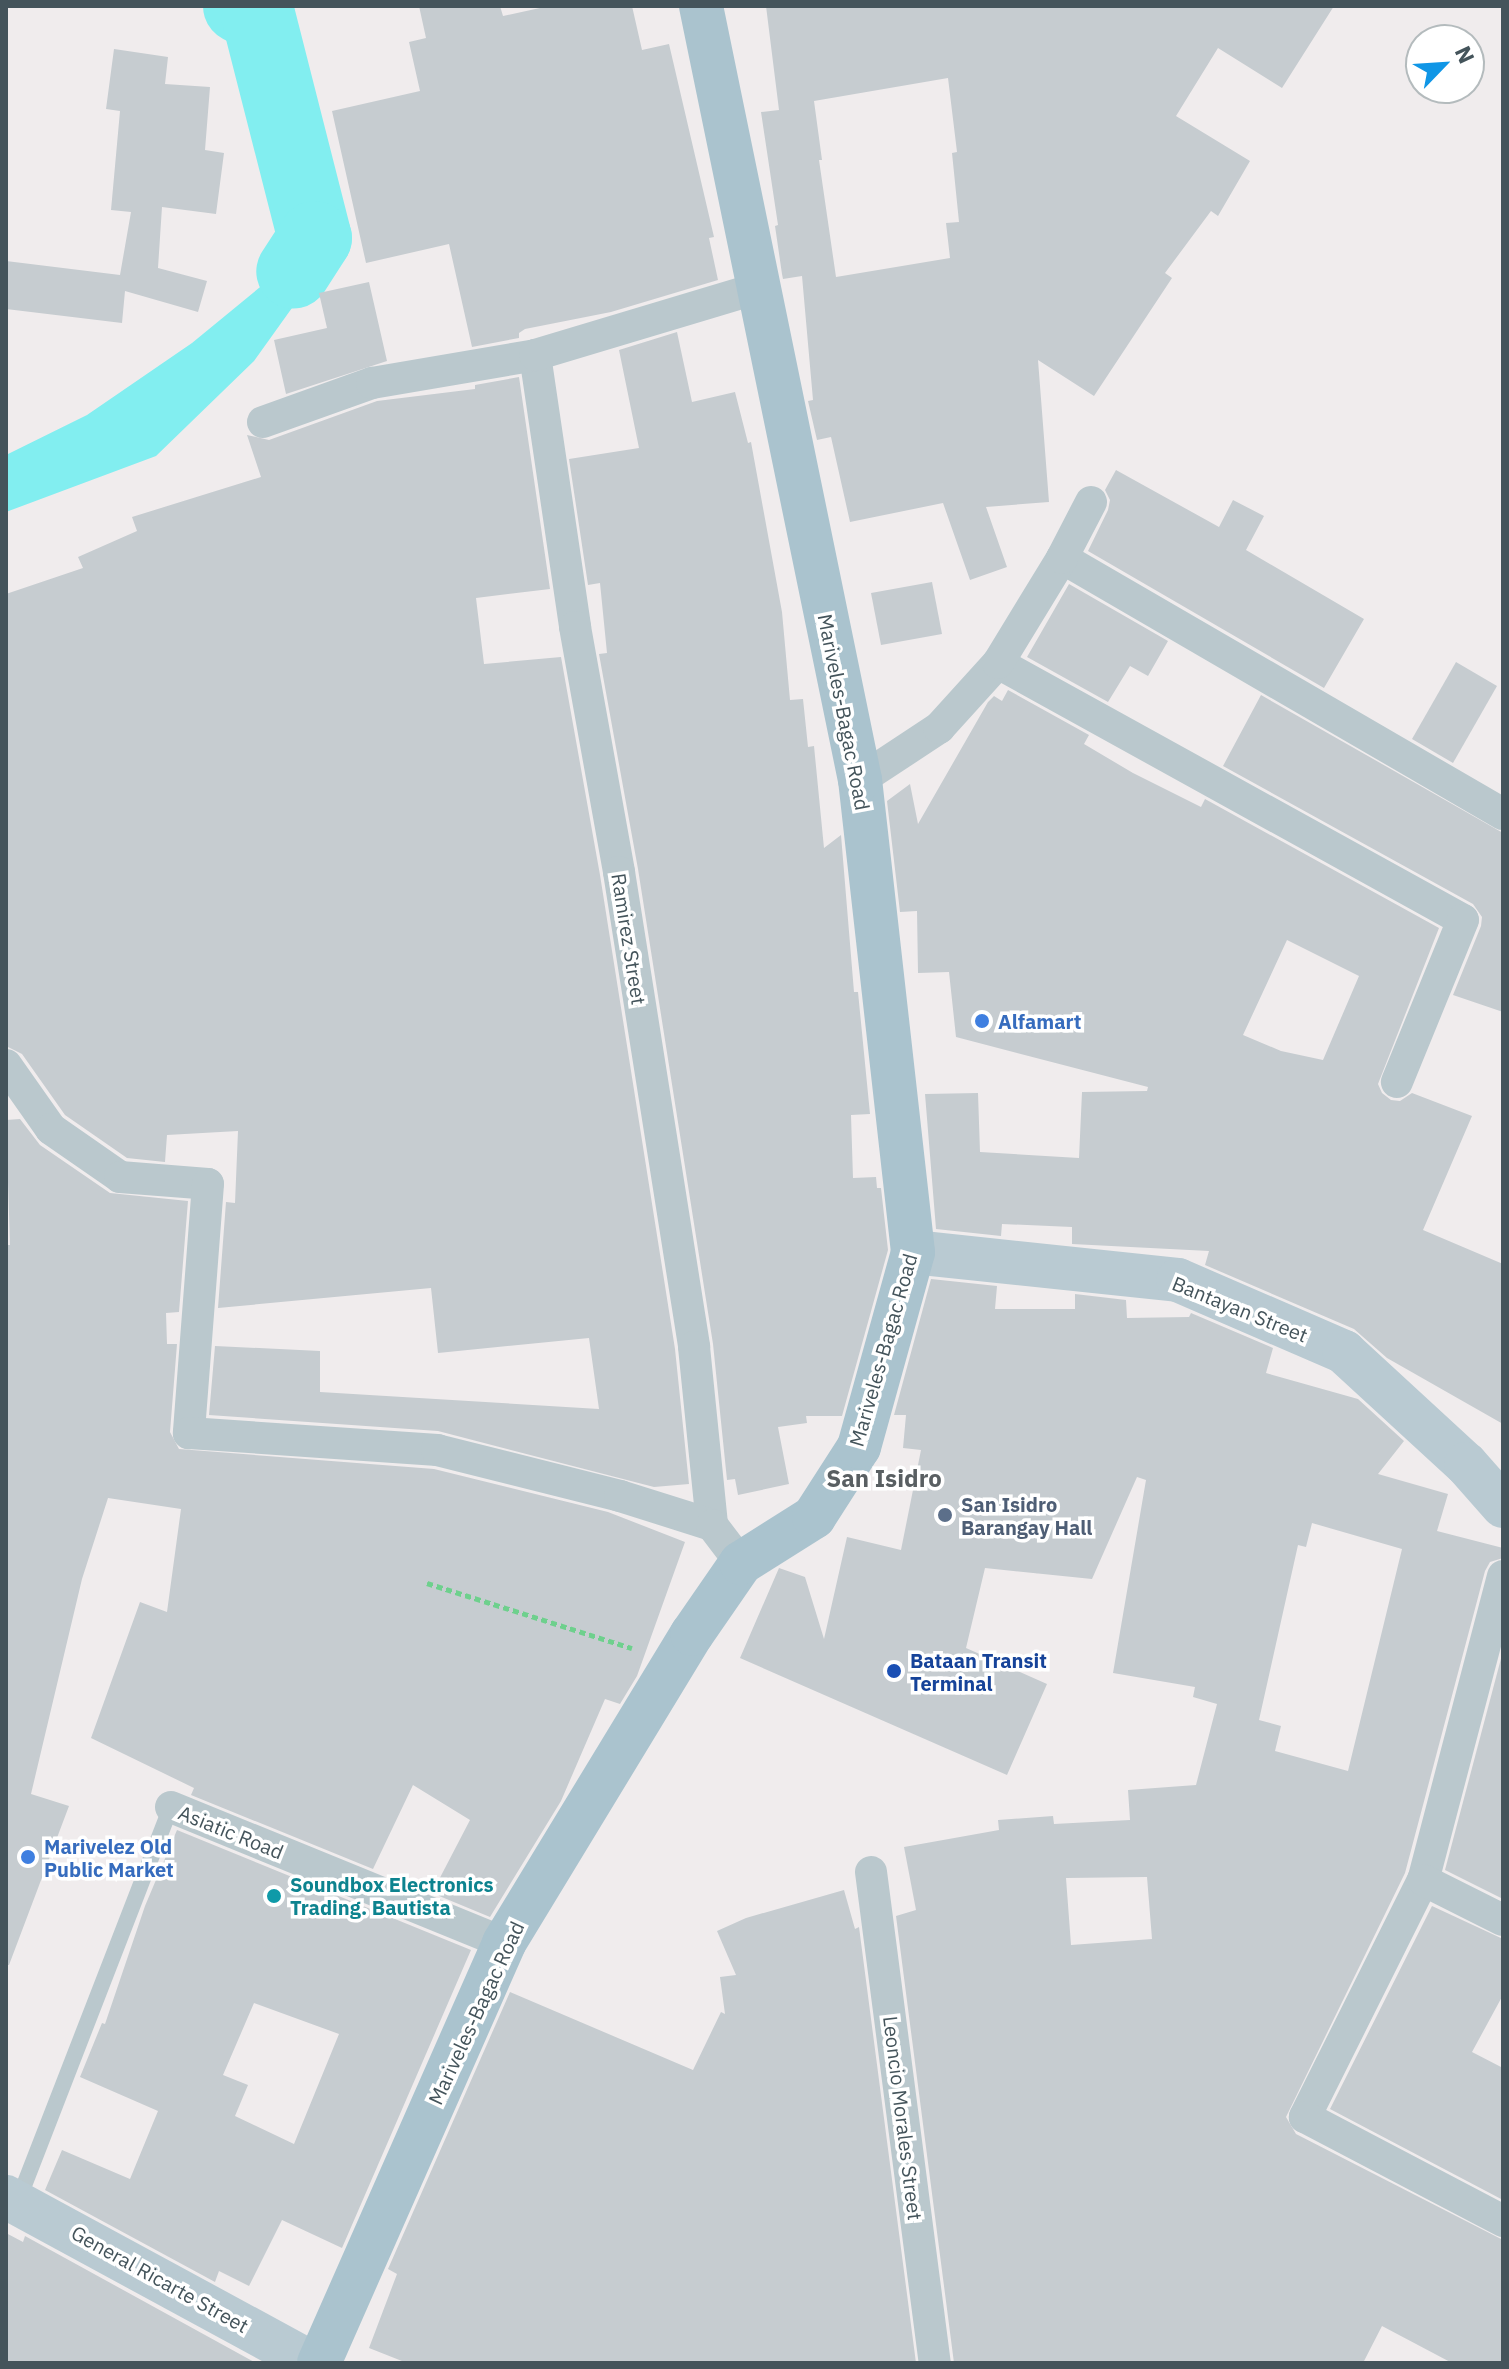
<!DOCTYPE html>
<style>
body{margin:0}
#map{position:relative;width:1509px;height:2369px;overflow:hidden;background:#f0eced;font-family:"IBM Plex Sans",sans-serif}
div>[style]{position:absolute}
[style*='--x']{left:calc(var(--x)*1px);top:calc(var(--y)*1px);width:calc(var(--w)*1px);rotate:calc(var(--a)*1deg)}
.water>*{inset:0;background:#82eef0}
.river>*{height:74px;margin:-37px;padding:0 37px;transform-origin:37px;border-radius:37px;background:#82eef0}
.building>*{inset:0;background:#c6ccd0}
.path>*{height:5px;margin-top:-2.5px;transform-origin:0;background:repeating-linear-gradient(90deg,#6ed08d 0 6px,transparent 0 10px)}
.lane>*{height:16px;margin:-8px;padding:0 8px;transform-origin:8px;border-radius:8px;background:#bac8cd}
.street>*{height:32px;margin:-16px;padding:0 16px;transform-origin:16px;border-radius:16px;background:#bac8cd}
.secondary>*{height:44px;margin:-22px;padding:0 22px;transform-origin:22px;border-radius:22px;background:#b9cad2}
.primary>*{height:44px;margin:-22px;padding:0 22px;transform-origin:22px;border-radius:22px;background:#aac3ce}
.dots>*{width:22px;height:22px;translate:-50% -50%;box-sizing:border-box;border:4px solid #fff;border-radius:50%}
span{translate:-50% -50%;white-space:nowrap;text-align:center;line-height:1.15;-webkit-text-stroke:7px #fff;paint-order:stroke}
.street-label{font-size:20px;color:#44545b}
.shop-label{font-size:20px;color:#366cbe;font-weight:700}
.left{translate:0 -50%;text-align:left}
.service-label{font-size:20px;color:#4e5e75;font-weight:700}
.transit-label{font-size:20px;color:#164399;font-weight:700}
.culture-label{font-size:20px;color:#0d838f;font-weight:700}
.quarter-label{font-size:24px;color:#595f62;font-weight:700}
.frame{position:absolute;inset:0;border:8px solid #44545b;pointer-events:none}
.north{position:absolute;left:1405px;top:24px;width:80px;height:80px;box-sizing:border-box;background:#fff;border:2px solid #b4bbbd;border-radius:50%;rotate:65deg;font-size:22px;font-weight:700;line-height:32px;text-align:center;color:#44545b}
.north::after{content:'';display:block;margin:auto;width:28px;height:36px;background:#1096e6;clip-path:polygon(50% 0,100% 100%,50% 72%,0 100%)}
</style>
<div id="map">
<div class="water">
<i style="clip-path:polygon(329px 178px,312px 280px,254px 361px,156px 456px,6px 512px,6px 455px,87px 415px,192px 343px,276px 274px,285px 183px)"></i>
</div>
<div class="river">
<i style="--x:240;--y:6;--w:20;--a:27"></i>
<i style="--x:258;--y:15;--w:230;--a:75.7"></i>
<i style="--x:315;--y:238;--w:40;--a:122.9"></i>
</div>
<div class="building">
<i style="clip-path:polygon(419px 6px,500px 6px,503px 16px,549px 6px,632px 6px,642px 50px,669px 44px,714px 237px,709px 238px,718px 280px,611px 312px,525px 329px,519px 333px,519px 338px,472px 347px,449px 244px,366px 263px,332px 111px,420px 91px,409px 42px,426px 38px)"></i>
<i style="clip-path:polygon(evenodd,766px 6px,1334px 6px,1282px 88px,1218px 48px,1176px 116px,1250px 161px,1218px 216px,1211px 211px,1165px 273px,1172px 278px,1094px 396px,1038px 360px,1049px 502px,986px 507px,1007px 567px,970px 580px,943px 503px,850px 522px,831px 437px,817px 440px,808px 401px,813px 400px,802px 276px,783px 279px,782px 274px,775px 226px,778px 225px,761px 112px,779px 110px,766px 6px,948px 78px,957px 152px,952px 153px,959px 222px,946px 223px,950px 258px,836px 277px,819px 160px,822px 160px,814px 101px,948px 78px)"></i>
<i style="clip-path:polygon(114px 49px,168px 57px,165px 84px,210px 87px,205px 150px,224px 153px,216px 214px,162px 207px,158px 268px,207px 281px,198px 312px,125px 291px,122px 323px,6px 309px,6px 261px,120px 275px,131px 212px,111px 210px,120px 111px,106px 109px)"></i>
<i style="clip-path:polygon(369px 282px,387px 361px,286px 394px,274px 340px,327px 328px,319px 293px)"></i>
<i style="clip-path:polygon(677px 332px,692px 402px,735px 392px,748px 443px,751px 442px,782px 612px,790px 700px,803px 699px,808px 747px,814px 746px,824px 848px,841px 835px,854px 992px,858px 992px,870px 1114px,851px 1115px,853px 1178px,876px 1177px,877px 1188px,881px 1188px,888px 1250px,842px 1416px,806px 1416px,807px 1423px,778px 1427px,789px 1484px,738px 1495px,735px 1479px,727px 1480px,713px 1344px,638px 869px,599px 654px,607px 653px,600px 583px,588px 585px,569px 459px,639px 448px,619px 350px)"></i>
<i style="clip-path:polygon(519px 377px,550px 589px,476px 598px,484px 664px,561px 657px,600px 875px,675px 1349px,689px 1484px,654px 1487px,438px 1431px,209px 1415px,215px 1346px,320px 1351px,320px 1392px,599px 1409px,589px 1338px,438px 1353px,431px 1288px,218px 1308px,226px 1202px,235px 1203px,238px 1131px,167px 1135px,165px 1162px,127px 1158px,65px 1115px,22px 1054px,6px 1046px,6px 594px,83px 568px,78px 557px,137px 531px,132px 517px,261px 477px,247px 435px,269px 440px,377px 401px,475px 389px,475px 385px)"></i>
<i style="clip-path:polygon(1116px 470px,1219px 527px,1233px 500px,1264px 516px,1246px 550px,1364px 619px,1324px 688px,1088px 551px,1108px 510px,1110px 500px,1105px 490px)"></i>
<i style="clip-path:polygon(932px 582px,942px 634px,881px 645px,871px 593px)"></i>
<i style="clip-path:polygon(1069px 584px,1168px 641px,1148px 676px,1130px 666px,1108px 702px,1027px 657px)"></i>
<i style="clip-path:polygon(1456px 662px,1497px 686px,1453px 763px,1412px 739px)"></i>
<i style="clip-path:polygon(evenodd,1008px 690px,1089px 735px,1084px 744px,1133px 773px,1201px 807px,1205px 799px,1439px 928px,1378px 1084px,1382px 1093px,1391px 1100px,1400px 1101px,1412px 1093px,1472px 1116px,1423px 1230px,1503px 1264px,1503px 1424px,1387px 1358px,1354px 1329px,1205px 1265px,1209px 1251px,1072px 1244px,1072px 1227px,1002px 1224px,1001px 1236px,936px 1229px,925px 1094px,978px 1093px,980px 1152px,1079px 1158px,1082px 1092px,1147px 1091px,1148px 1087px,956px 1037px,949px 972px,918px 973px,917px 911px,900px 912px,887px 801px,910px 784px,918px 824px,988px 702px,994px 696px,1002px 701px,1008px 690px,1287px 940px,1359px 976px,1323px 1060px,1281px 1051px,1243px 1035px,1287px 940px)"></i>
<i style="clip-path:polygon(1261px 695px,1503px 833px,1503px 1012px,1453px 995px,1481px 926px,1482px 917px,1473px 904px,1223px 766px)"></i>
<i style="clip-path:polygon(20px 1119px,40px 1145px,110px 1193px,188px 1201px,179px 1312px,166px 1313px,167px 1344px,177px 1344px,170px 1432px,179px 1449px,434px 1469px,608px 1512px,685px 1542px,637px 1676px,620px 1704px,605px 1699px,561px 1801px,490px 1917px,432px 1893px,470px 1820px,413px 1785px,373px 1869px,191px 1795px,194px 1788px,91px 1738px,140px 1602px,167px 1612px,181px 1509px,108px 1498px,82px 1579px,31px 1794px,69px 1806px,9px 1965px,6px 1965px,6px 1245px,10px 1245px,6px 1120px)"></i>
<i style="clip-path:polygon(evenodd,931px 1279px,997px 1286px,995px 1309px,1075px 1309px,1075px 1294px,1126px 1300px,1127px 1318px,1189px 1317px,1191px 1313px,1273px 1348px,1266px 1373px,1358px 1399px,1404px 1441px,1378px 1474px,1448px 1494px,1437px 1531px,1503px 1548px,1503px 1558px,1490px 1562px,1485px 1571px,1405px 1873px,1286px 2117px,1296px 2134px,1503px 2240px,1503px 2363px,1452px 2363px,1382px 2326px,1363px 2363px,954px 2363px,896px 1916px,916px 1910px,904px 1847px,999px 1830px,998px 1820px,1053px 1816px,1054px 1824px,1130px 1820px,1128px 1790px,1196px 1785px,1217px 1704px,1193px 1697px,1195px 1687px,1113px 1673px,1146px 1480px,1137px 1477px,1092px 1579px,985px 1568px,966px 1648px,1047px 1684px,1007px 1775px,740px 1658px,779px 1568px,805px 1577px,824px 1639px,847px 1537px,901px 1550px,921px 1450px,903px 1448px,906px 1415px,894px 1415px,931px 1279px,1312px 1523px,1402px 1549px,1348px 1771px,1275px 1751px,1281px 1726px,1259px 1720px,1298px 1545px,1306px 1547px,1312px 1523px,931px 1279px,1147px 1877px,1152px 1939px,1071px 1945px,1066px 1878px,1147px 1877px)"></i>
<i style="clip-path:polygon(1503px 1651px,1503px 1899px,1445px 1870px)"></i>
<i style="clip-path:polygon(evenodd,177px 1830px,471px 1950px,342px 2248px,282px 2220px,249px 2286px,219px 2271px,215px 2282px,45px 2190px,62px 2150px,130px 2179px,158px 2111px,80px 2077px,102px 2023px,105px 2024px,145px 1906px,177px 1830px,254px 2003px,339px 2034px,294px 2144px,235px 2116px,248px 2085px,223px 2075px,254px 2003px)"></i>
<i style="clip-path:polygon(844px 1890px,855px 1929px,859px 1927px,916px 2363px,407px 2363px,369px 2348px,397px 2274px,388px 2269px,510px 1992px,693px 2070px,721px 2012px,725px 2014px,720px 1977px,736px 1975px,717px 1931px,746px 1918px)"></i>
<i style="clip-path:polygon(1432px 1906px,1503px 1939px,1503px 1995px,1472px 2052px,1503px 2068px,1503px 2200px,1330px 2109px)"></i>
<i style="clip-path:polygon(6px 2233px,23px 2242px,25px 2236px,256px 2363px,6px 2363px)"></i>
</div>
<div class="path">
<i style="--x:427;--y:1583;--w:215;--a:17.6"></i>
</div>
<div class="lane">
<i style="--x:18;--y:2201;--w:423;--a:-68.8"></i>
</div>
<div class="street">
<i style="--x:535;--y:355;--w:275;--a:81.6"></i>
<i style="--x:575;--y:627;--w:249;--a:79.8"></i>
<i style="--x:619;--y:872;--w:481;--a:81"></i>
<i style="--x:694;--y:1347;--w:179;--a:84.2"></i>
<i style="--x:263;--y:422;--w:116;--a:-19.7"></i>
<i style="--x:372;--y:383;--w:165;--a:-9.7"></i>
<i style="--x:535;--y:355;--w:233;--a:-16.7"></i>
<i style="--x:1062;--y:558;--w:510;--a:30.14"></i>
<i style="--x:998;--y:663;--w:531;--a:28.93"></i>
<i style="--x:1463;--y:920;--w:175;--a:112.2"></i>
<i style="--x:860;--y:780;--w:95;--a:-33.4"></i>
<i style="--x:939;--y:728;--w:88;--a:-47.8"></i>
<i style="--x:998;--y:663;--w:123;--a:-58.6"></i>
<i style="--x:1062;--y:558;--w:63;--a:-62.6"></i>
<i style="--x:6;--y:1065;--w:78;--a:54.9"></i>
<i style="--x:51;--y:1129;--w:84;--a:34.8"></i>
<i style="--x:120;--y:1177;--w:88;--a:4.5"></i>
<i style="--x:208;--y:1184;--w:250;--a:94.4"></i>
<i style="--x:189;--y:1433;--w:249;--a:3.9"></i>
<i style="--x:437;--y:1450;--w:189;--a:14.1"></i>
<i style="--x:620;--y:1496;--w:96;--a:17.5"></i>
<i style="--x:712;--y:1525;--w:48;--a:52.7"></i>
<i style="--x:1503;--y:1576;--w:314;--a:104.7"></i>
<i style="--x:1423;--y:1880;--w:265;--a:116.5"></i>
<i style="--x:1305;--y:2117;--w:224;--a:27.7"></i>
<i style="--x:171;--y:1807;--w:360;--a:22.2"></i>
<i style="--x:871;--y:1872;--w:495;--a:82.6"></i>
<i style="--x:1423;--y:1880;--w:89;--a:26.6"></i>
</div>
<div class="secondary">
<i style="--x:913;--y:1252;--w:266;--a:6"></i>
<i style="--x:1178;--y:1280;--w:181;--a:23.4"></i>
<i style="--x:1344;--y:1352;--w:166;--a:42.6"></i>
<i style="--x:1466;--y:1464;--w:56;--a:48.6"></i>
<i style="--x:6;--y:2197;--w:348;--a:28.5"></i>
</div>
<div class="primary">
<i style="--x:319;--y:2363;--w:459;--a:-66.2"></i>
<i style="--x:504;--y:1943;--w:362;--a:-58.7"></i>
<i style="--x:692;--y:1634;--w:86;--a:-55.4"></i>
<i style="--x:741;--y:1563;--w:86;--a:-32.2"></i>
<i style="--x:814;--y:1517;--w:83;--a:-57.3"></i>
<i style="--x:859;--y:1447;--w:202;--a:-74.5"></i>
<i style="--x:913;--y:1252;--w:475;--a:-96.4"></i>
<i style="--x:860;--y:780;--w:790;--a:-101.61"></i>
</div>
<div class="dots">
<i style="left:982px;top:1021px;background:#3f7fe0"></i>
<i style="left:945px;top:1515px;background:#5c6f8a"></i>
<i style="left:894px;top:1671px;background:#1a4fb4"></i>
<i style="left:28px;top:1857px;background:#3f7fe0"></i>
<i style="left:274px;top:1896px;background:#0f9aa8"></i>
</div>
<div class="street-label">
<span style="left:844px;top:712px;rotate:79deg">Mariveles-Bagac Road</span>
<span style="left:629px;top:939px;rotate:81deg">Ramirez Street</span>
<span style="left:1240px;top:1309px;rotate:22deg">Bantayan Street</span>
<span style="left:883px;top:1350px;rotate:-74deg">Mariveles-Bagac Road</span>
<span style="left:231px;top:1832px;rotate:22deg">Asiatic Road</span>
<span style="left:476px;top:2013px;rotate:-65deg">Mariveles-Bagac Road</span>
<span style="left:903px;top:2118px;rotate:83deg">Leoncio Morales Street</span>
<span style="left:160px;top:2279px;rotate:29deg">General Ricarte Street</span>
</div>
<div class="shop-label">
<span class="left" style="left:998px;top:1021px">Alfamart</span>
<span class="left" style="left:44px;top:1858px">Marivelez Old<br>Public Market</span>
</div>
<div class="service-label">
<span class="left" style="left:961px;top:1516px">San Isidro<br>Barangay Hall</span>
</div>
<div class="transit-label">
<span class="left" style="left:910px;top:1672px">Bataan Transit<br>Terminal</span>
</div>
<div class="culture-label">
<span class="left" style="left:290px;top:1896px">Soundbox Electronics<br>Trading. Bautista</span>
</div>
<div class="quarter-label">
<span style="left:884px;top:1479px">San Isidro</span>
</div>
<div class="frame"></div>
<div class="north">N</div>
</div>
